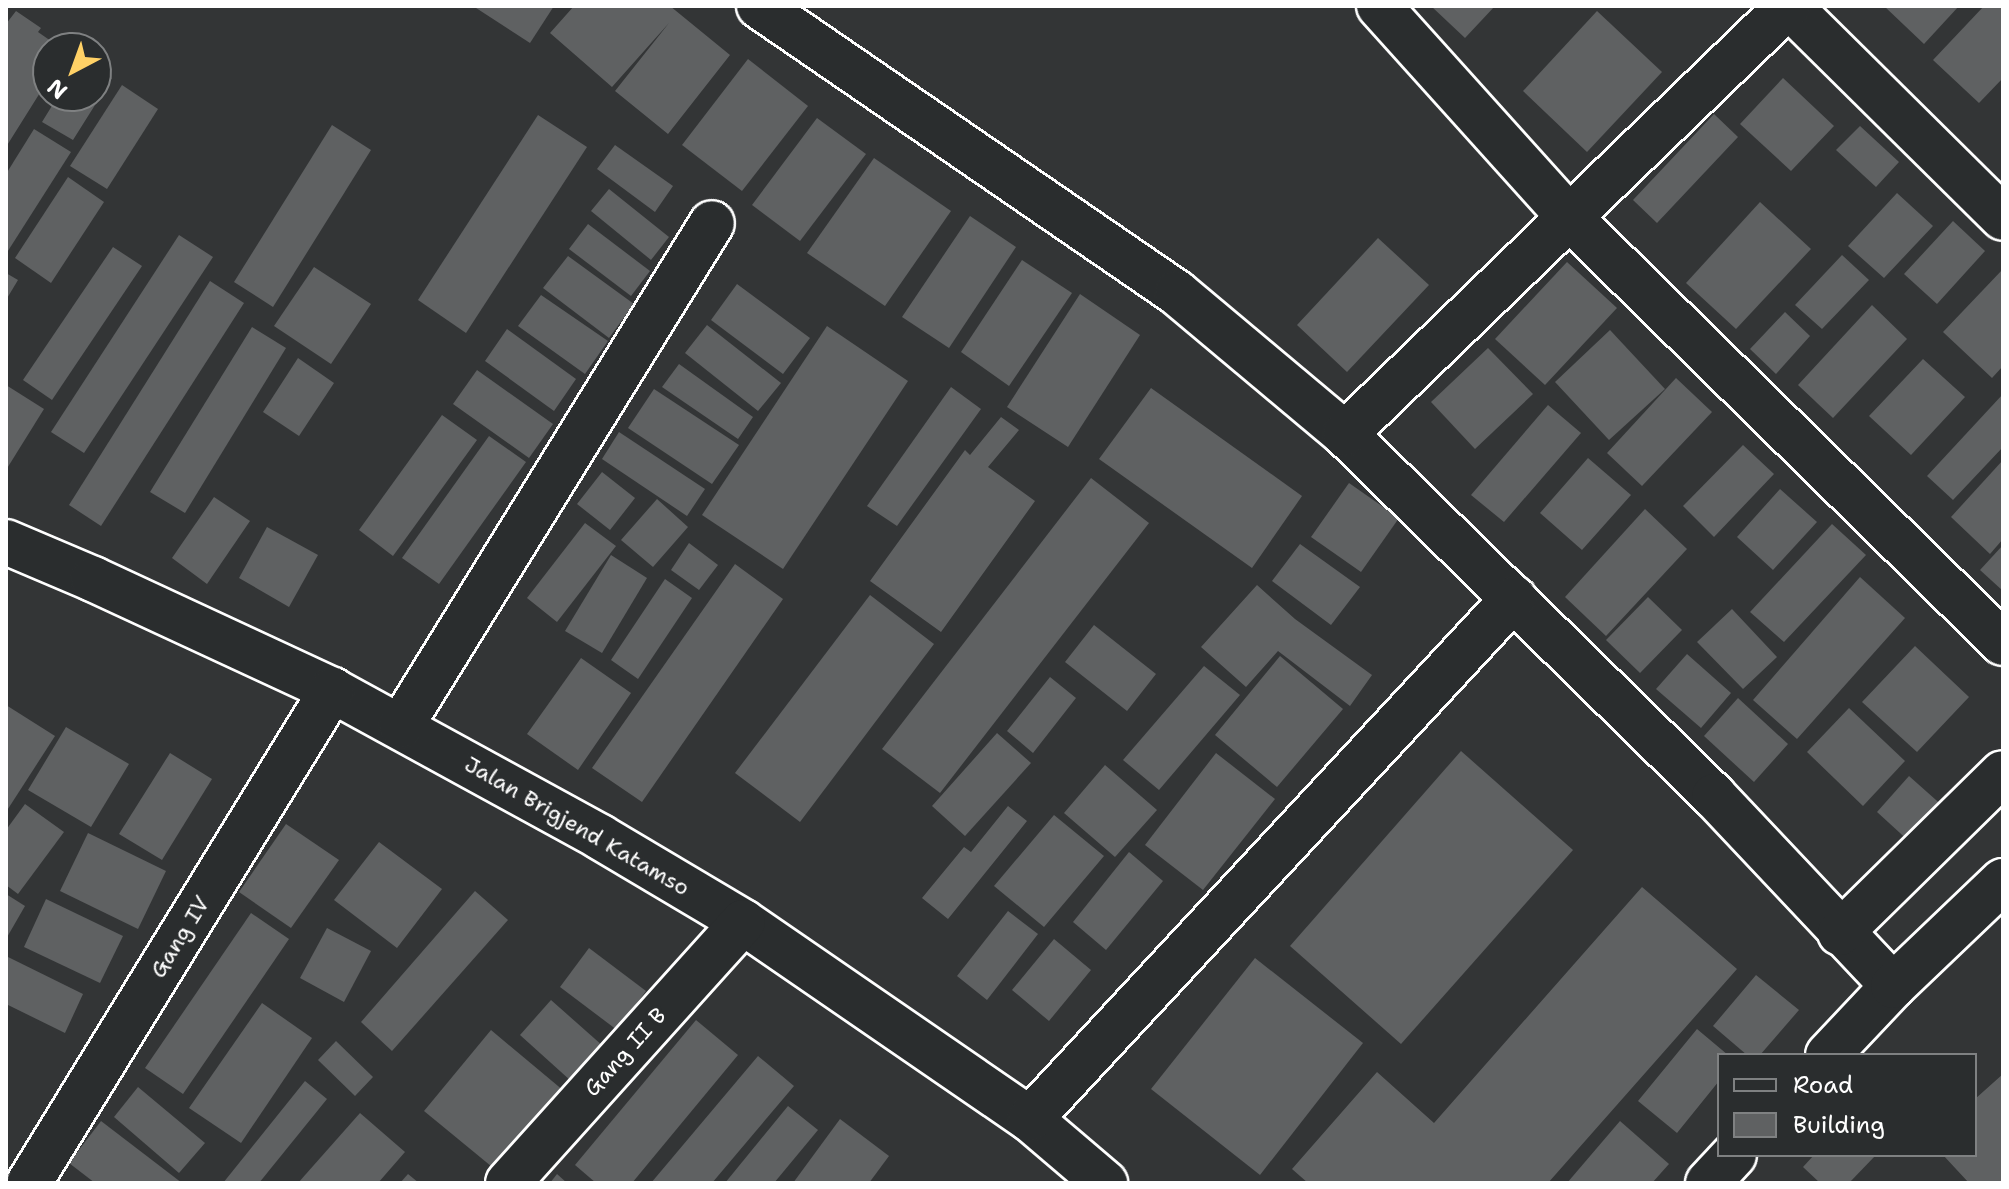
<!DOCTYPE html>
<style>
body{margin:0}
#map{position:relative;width:2009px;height:1189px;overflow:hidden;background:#333536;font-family:"Shantell Sans",sans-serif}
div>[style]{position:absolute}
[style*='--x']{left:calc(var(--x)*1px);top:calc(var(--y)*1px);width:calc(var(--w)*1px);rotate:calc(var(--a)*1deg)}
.building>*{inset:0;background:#5f6162}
.roads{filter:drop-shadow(2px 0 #fff) drop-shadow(-2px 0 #fff) drop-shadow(0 2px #fff) drop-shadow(0 -2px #fff)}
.minor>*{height:44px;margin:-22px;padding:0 22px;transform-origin:22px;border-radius:22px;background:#2a2d2e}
span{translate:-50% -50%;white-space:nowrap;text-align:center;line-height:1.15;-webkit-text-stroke:6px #2a2d2e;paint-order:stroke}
.street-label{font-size:22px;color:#fff}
.frame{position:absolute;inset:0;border:8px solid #fff;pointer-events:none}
.legend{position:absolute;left:1717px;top:1053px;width:260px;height:104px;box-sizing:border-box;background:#2a2d2e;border:2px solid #7f8182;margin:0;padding:10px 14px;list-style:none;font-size:24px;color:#fff}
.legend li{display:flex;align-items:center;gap:16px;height:40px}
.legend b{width:40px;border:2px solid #7f8182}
.north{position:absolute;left:32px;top:32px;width:80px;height:80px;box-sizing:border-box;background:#2a2d2e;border:2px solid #7f8182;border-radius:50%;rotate:221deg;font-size:22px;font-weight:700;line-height:32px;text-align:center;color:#fff}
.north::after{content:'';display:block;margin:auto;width:28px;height:36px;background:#ffd166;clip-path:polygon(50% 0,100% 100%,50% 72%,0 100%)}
</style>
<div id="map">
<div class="building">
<i style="clip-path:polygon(473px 6px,554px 6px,530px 43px)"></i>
<i style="clip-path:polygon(574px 6px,670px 6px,730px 55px,668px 134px,615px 91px,669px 23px,612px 87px,550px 33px)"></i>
<i style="clip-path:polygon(1431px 6px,1495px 6px,1465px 38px)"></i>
<i style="clip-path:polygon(1884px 6px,1959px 6px,1924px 44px)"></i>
<i style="clip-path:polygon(1984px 6px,2003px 6px,2003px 78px,1979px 103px,1933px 60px)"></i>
<i style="clip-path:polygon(16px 11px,41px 28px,38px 32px,61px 48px,48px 48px,48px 80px,6px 147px,6px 24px)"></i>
<i style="clip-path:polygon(1597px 11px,1662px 72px,1587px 152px,1523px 91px)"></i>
<i style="clip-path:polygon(748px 59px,808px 106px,742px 191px,682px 145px)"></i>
<i style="clip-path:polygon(96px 68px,112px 78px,73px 140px,42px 122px,58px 96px,96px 96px)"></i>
<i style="clip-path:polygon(1783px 78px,1834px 126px,1791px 171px,1740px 124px)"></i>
<i style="clip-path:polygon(122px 85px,158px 109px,107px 189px,70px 166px)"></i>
<i style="clip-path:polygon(1714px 114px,1738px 137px,1657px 223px,1633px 200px)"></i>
<i style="clip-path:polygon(538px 115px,587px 147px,466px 333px,418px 300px)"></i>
<i style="clip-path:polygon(817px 118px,866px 154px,800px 241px,752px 205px)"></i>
<i style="clip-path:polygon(332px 125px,371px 150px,273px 307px,234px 282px)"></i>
<i style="clip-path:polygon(1860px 126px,1899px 162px,1876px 187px,1836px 150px)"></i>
<i style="clip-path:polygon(34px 129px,71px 152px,6px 254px,6px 174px)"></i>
<i style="clip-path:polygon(615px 145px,673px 186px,655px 212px,597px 169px)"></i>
<i style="clip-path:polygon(874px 158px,951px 211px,885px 306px,807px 253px)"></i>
<i style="clip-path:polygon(68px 177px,104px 202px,51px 283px,15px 258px)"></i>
<i style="clip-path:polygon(609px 189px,669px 237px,651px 260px,591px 211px)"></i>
<i style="clip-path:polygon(1897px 193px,1933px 226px,1884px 278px,1848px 246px)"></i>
<i style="clip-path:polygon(1760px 202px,1811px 249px,1736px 329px,1686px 283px)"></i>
<i style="clip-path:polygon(970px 216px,1016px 247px,949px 348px,902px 317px)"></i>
<i style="clip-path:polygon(1953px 221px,1985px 251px,1937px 304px,1904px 274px)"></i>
<i style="clip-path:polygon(588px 224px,650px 271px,631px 296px,569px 249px)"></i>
<i style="clip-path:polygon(179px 235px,213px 257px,84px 453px,51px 432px)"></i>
<i style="clip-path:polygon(1378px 238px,1429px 285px,1347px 372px,1297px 325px)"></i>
<i style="clip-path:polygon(113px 247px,142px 266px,52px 400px,23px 380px)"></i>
<i style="clip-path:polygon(1842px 255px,1869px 280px,1822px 329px,1795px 305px)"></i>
<i style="clip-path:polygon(568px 256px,634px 304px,609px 338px,543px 288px)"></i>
<i style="clip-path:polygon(1022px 260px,1072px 293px,1009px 386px,961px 352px)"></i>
<i style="clip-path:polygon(1567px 262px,1617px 308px,1545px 385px,1495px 339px)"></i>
<i style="clip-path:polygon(314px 267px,371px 304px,331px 364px,274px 326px)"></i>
<i style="clip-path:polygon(2003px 269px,2003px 366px,1992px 378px,1943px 332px)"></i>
<i style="clip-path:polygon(6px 273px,18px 280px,6px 300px)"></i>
<i style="clip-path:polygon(210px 281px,244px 303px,101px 526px,69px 505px)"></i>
<i style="clip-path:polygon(737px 284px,810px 338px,783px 374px,711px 320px)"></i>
<i style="clip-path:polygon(1080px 294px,1140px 335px,1068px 447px,1007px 407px)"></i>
<i style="clip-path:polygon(541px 295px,608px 341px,585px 374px,518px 326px)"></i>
<i style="clip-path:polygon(1872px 305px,1907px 339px,1833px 418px,1798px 385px)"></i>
<i style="clip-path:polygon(1785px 312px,1810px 336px,1776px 374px,1750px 349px)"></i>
<i style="clip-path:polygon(707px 325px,781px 383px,758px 411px,685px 353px)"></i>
<i style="clip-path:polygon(827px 326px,908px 381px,783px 569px,702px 515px)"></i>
<i style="clip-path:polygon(252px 327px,286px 348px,185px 513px,150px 492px)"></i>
<i style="clip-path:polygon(507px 329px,576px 379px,554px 411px,485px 361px)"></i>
<i style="clip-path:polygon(1610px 330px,1665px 389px,1609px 440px,1555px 382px)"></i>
<i style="clip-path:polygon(1488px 348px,1533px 394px,1475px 449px,1431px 402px)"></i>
<i style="clip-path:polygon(298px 358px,334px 383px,299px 436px,263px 412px)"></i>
<i style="clip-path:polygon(1923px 359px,1965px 397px,1911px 455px,1869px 416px)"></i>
<i style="clip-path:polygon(679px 364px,753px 417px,738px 439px,662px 387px)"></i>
<i style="clip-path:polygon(477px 370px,553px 424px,529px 458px,453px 404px)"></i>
<i style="clip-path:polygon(1676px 378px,1712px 412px,1642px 486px,1607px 453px)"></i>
<i style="clip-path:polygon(6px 385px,44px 409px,6px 470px)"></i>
<i style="clip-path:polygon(951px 387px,981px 409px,897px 526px,867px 506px)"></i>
<i style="clip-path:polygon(1151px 388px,1302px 496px,1252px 568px,1099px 459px)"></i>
<i style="clip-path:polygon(654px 389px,739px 445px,712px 484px,628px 428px)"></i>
<i style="clip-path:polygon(2003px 394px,2003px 447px,1953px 500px,1927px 476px)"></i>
<i style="clip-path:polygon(1548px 405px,1581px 433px,1504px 522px,1471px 495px)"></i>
<i style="clip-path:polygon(442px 415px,477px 440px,393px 556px,359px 530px)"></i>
<i style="clip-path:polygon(1001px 417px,1019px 430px,988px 467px,1035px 501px,941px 632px,870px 581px,965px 450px,970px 455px)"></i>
<i style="clip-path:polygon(619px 432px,705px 489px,687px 516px,602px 459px)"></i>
<i style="clip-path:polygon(489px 436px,526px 462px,439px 584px,402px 558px)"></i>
<i style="clip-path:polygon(1743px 445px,1774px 474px,1714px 537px,1683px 506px)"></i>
<i style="clip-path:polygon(1588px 458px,1631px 495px,1582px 550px,1540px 513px)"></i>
<i style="clip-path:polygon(2003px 460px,2003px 539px,1990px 554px,1951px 517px)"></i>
<i style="clip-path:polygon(602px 472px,635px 498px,610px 530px,577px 504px)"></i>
<i style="clip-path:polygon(1091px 478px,1149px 523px,940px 793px,882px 749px)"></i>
<i style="clip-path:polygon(1349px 483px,1399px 518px,1361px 572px,1311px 537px)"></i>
<i style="clip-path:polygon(1780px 489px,1817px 522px,1773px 570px,1737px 537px)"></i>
<i style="clip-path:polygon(214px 497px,250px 521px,207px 584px,172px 558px)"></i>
<i style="clip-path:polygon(657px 499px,688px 527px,653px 567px,621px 540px)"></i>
<i style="clip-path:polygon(1645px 509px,1687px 549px,1606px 636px,1565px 597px)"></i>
<i style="clip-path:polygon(585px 523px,616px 546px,557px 622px,527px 598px)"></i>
<i style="clip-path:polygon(1832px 524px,1866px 555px,1784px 642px,1750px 612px)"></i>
<i style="clip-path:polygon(267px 527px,318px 555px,289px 607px,239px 578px)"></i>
<i style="clip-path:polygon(689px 543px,718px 565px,699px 590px,671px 570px)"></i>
<i style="clip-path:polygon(1300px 544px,1360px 587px,1331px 625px,1272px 581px)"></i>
<i style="clip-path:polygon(2003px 545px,2003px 591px,1980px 570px)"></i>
<i style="clip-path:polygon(611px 555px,647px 578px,602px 653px,565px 631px)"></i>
<i style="clip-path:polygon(735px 564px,783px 599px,642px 802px,592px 768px)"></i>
<i style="clip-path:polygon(1860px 577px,1905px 618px,1797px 739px,1753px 700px)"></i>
<i style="clip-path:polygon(665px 579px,692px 598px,638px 679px,611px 660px)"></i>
<i style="clip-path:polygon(1257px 585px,1295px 619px,1372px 675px,1350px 706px,1278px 651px,1246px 687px,1201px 647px)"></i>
<i style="clip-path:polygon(870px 595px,934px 644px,800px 822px,735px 773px)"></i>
<i style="clip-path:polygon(1648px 597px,1682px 630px,1640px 673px,1606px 640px)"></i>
<i style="clip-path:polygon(1732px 609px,1777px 657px,1743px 689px,1697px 642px)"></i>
<i style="clip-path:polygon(1094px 625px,1156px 674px,1127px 711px,1065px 662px)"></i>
<i style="clip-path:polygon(1915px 646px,1969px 697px,1917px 752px,1862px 702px)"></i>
<i style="clip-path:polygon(1687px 654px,1731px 693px,1701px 728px,1656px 689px)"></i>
<i style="clip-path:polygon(1280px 656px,1343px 709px,1277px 787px,1215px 735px)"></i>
<i style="clip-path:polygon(581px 658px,631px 693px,578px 770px,527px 734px)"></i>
<i style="clip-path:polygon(1204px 666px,1240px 695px,1159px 790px,1123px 760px)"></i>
<i style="clip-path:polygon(1050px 677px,1076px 698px,1033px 753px,1007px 731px)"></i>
<i style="clip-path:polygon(1738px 698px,1788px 744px,1754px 782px,1704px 736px)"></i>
<i style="clip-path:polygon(6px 705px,55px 736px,6px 812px)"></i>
<i style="clip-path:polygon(1849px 708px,1905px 761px,1863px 806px,1807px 752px)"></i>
<i style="clip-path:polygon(66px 727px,129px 764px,91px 827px,28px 790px)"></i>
<i style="clip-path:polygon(997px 733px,1031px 763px,965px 836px,932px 806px)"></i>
<i style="clip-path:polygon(1461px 751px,1573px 850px,1401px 1044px,1290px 946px)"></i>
<i style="clip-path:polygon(170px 753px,212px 779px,162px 860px,119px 834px)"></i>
<i style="clip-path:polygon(1216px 753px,1275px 799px,1203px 890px,1145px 845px)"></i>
<i style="clip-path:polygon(1105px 765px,1157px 810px,1115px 857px,1064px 813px)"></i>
<i style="clip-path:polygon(1909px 776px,1945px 808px,1912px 844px,1877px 812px)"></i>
<i style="clip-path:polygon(25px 804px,64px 832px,18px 894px,6px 885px,6px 830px)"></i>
<i style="clip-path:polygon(1008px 806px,1027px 821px,948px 919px,922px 898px,964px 847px,971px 852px)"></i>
<i style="clip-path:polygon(1054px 815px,1104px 856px,1044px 927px,994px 886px)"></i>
<i style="clip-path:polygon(286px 824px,339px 860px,291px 928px,239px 892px)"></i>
<i style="clip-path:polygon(88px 833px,166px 871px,138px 929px,60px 891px)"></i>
<i style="clip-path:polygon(379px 842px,442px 889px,397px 948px,334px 900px)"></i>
<i style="clip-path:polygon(1129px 852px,1163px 881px,1106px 950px,1073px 922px)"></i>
<i style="clip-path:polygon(1642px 887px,1737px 969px,1548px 1183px,1308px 1183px,1292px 1169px,1377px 1072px,1434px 1123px)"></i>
<i style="clip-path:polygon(475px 891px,508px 920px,392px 1051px,361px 1022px)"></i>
<i style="clip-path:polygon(6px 894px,25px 906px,6px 939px)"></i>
<i style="clip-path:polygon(46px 899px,123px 936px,100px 983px,24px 947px)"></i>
<i style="clip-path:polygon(1008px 911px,1038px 934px,987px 1000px,957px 976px)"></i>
<i style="clip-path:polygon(251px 913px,289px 939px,183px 1094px,145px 1068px)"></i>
<i style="clip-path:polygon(327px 928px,371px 951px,344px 1002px,300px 978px)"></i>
<i style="clip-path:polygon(1054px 939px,1091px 970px,1049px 1021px,1012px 990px)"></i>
<i style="clip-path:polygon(589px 948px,646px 991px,617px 1030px,560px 987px)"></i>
<i style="clip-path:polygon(6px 956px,83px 994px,65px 1033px,6px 1004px)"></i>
<i style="clip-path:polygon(1255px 958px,1363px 1043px,1260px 1175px,1151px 1089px)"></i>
<i style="clip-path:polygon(1756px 975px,1799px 1010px,1760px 1055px,1747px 1055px,1713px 1026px)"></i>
<i style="clip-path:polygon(551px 1000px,612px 1054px,581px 1090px,520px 1035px)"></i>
<i style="clip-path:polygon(262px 1003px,312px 1038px,241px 1143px,189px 1108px)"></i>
<i style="clip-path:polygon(696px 1020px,738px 1055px,632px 1183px,596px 1183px,575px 1165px)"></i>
<i style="clip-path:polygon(1697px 1029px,1728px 1055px,1719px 1055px,1719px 1081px,1677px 1133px,1638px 1101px)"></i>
<i style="clip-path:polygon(491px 1030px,564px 1091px,497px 1171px,424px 1111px)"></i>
<i style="clip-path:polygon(336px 1041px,373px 1077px,355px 1096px,318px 1060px)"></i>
<i style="clip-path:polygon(758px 1056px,794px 1086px,712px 1183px,651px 1183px)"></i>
<i style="clip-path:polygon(2003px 1074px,2003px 1183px,1969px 1183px,1943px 1155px,1975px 1155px,1975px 1099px)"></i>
<i style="clip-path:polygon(305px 1081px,327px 1099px,259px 1183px,223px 1183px)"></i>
<i style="clip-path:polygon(138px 1087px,205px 1143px,179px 1173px,114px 1117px)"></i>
<i style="clip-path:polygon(788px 1106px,818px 1130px,774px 1183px,725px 1183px)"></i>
<i style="clip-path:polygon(360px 1113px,405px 1152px,378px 1183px,298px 1183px)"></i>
<i style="clip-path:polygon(840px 1119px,889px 1156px,869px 1183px,793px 1183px)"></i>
<i style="clip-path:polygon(101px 1121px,182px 1183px,95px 1183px,69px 1163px)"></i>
<i style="clip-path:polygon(1620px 1121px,1669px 1164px,1652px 1183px,1567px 1183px)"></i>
<i style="clip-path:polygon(1814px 1155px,1876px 1155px,1849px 1183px,1820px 1183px,1803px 1167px)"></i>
<i style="clip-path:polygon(408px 1174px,419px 1183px,400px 1183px)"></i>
<i style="clip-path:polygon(557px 1174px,567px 1183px,550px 1183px)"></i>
</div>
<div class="roads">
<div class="minor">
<i style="--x:759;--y:6;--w:507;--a:34.47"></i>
<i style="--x:1177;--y:293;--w:219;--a:40"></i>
<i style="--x:1345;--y:434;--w:517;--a:44.45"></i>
<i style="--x:1714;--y:796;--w:261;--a:46.7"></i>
<i style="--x:1379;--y:6;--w:284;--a:48"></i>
<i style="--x:1569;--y:217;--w:608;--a:44.47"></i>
<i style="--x:1789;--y:6;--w:301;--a:44.7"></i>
<i style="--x:1345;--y:434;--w:616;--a:-44.01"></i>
<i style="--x:6;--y:542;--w:95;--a:23"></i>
<i style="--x:93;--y:579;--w:264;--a:24.9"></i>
<i style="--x:332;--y:690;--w:306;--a:28.7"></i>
<i style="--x:600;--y:837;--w:166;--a:30.7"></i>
<i style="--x:743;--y:922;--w:348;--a:34.5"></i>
<i style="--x:1030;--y:1119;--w:99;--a:40.5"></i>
<i style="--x:401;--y:726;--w:591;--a:-58.27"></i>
<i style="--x:1840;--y:933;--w:228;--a:-44.5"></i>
<i style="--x:1828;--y:1055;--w:95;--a:-46.7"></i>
<i style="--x:1893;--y:986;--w:152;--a:-43.7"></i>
<i style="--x:1030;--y:1119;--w:711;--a:-47.11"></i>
<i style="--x:29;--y:1183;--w:579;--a:-58.42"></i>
<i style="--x:508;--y:1183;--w:351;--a:-48"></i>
<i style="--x:1708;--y:1183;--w:38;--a:-47"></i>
</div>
</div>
<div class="street-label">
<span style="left:577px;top:826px;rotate:30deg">Jalan Brigjend Katamso</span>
<span style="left:180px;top:937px;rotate:-58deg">Gang IV</span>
<span style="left:625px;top:1052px;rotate:-48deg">Gang II B</span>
</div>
<div class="frame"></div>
<ul class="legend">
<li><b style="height:10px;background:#2a2d2e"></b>Road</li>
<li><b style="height:22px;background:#5f6162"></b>Building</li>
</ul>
<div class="north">N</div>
</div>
